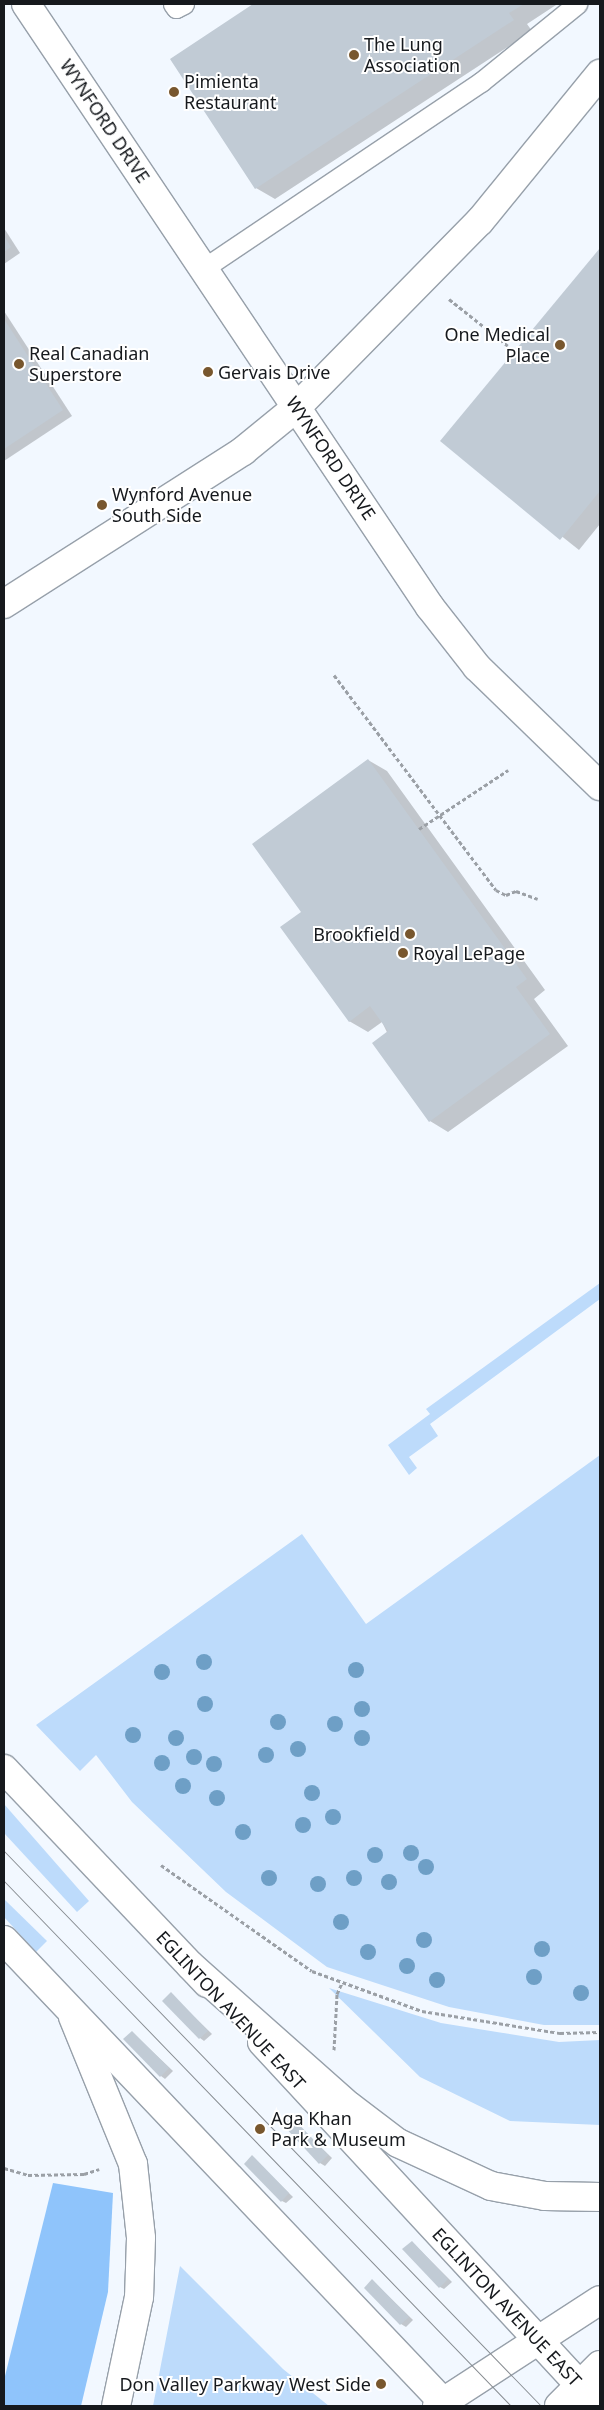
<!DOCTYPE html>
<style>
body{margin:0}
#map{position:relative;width:604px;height:2410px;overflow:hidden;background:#f2f8ff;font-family:"Noto Sans",sans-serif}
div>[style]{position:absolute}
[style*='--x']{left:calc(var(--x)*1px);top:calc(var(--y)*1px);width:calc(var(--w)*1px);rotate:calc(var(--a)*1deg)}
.green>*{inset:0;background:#bddbfb}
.forest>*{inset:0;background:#8fc4fb}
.shadow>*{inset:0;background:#0003}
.building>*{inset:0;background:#c1cbd5}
.path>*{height:3px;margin-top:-1.5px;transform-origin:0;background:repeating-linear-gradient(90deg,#9ba0a6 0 4px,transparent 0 6.5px)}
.roads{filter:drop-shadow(1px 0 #97a0aa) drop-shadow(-1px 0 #97a0aa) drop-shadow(0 1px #97a0aa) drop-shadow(0 -1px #97a0aa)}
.lane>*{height:19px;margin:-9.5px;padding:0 9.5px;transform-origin:9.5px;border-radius:9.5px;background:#fff}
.street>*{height:28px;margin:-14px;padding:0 14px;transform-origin:14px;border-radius:14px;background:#fff}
.secondary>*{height:28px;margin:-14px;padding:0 14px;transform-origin:14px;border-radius:14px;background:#fff}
.primary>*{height:28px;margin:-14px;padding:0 14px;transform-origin:14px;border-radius:14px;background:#fff}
.highway>*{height:28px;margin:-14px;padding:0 14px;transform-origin:14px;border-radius:14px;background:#fff}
.tram>*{height:1px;margin:-0.5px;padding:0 0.5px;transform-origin:0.5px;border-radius:0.5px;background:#878c91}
.trees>*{width:16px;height:16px;margin:-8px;border-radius:50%;background:#6e9fc6}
.dots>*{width:14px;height:14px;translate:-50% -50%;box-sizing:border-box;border:2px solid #fff;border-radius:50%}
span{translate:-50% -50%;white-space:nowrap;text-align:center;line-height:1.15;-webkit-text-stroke:4px #fff;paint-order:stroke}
.poi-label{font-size:18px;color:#16191d}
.left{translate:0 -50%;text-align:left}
.right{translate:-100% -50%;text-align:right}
.street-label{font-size:18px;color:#16191d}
.frame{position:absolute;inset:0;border:5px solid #16191d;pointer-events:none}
</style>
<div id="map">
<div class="green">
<i style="clip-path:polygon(600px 1283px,600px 1299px,430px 1424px,438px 1436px,409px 1457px,417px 1468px,409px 1475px,388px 1445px,430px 1414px,426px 1409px)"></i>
<i style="clip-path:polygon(600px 1455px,600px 2025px,544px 2025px,449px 2007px,327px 1967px,226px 1892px,132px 1802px,96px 1755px,80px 1771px,36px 1725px,302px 1534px,366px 1624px)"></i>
<i style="clip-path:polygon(4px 1804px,89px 1901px,77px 1912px,4px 1833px)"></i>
<i style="clip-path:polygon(4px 1899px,47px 1941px,36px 1952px,4px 1917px)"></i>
<i style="clip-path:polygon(329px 1988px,441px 2023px,559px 2042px,600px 2040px,600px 2125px,510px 2121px,420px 2077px)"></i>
<i style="clip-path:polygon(180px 2266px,283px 2369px,329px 2406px,153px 2406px)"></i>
</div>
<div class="forest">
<i style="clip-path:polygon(53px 2183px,113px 2193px,108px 2292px,81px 2406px,4px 2406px,4px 2380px)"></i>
</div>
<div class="shadow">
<i style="clip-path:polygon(256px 4px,555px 4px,556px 5px,527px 24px,532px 31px,275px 199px,256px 188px,171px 59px)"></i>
<i style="clip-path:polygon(4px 228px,20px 253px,4px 264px)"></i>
<i style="clip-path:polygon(600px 250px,600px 524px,579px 550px,442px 441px)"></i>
<i style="clip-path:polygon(4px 311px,72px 416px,4px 461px)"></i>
<i style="clip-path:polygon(368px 760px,387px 771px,545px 990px,534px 999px,568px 1046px,448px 1132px,430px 1121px,382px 1022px,368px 1032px,349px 1021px,303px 912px)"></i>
<i style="clip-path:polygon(171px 1994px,212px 2034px,204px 2041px,200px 2038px)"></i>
<i style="clip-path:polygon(132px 2032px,173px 2071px,165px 2079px,161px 2076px)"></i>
<i style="clip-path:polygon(292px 2119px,332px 2158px,325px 2166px,320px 2163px)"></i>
<i style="clip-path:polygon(252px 2157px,293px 2197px,286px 2203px,282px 2201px)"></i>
<i style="clip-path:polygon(412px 2242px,452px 2282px,444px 2289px,440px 2287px)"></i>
<i style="clip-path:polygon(373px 2281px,413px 2320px,406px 2327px,401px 2324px)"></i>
</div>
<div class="building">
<i style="clip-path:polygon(253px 4px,524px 4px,509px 13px,514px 20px,255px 189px,170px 59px)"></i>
<i style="clip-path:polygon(4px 236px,11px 247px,4px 252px)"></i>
<i style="clip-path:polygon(600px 248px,600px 491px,560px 540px,440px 441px)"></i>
<i style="clip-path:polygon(4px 319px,63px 410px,4px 449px)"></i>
<i style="clip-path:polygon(368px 759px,527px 979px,516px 987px,550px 1034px,429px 1122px,372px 1043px,388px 1031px,370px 1006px,349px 1022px,280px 927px,301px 912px,252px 844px)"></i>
<i style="clip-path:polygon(171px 1992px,208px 2031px,199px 2039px,162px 2001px)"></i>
<i style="clip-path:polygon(132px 2031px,169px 2068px,160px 2077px,123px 2039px)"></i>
<i style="clip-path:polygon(292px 2117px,328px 2155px,319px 2164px,283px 2125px)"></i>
<i style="clip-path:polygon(252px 2155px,289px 2193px,281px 2202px,244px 2164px)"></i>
<i style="clip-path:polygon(412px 2241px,448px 2279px,439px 2288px,402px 2249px)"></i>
<i style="clip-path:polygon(372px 2279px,409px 2317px,400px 2325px,364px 2288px)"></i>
</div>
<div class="path">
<i style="--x:449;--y:299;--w:75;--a:38.5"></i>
<i style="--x:334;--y:675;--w:269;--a:53"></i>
<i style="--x:496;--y:890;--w:11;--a:27"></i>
<i style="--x:506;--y:895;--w:11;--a:-22"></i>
<i style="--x:516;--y:891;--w:23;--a:20"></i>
<i style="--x:419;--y:829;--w:107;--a:-33.5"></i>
<i style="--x:161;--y:1865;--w:184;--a:35.1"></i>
<i style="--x:312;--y:1971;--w:117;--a:20"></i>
<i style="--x:422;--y:2011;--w:140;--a:9.1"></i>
<i style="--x:560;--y:2033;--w:40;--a:-1.4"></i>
<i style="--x:334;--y:2050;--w:56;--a:-86.9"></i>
<i style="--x:337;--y:1994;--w:12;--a:-66"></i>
<i style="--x:4;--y:2168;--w:25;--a:16"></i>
<i style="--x:28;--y:2175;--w:56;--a:-1"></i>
<i style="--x:84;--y:2174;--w:16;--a:-18"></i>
</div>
<div class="roads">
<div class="lane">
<i style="--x:173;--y:4;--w:5;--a:53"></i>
<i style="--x:176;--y:8;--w:9;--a:-27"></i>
<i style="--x:204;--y:268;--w:334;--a:-33.9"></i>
<i style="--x:481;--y:82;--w:124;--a:-39.1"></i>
</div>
<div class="street">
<i style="--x:4;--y:604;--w:284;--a:-32.6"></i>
<i style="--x:243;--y:451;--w:70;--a:-39.2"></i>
<i style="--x:297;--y:407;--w:261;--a:-45.5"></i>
<i style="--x:480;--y:221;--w:190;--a:-50.8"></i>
</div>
<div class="secondary">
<i style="--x:26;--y:4;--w:726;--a:56.18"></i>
<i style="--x:430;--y:607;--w:76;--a:51.9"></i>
<i style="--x:477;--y:667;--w:171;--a:44.1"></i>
</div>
<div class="primary">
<i style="--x:4;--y:1769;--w:295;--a:46.5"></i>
<i style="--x:4;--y:1940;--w:643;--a:46.45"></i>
<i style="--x:262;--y:2042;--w:496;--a:47.2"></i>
</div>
<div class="highway">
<i style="--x:190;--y:1965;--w:213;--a:41.6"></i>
<i style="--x:349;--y:2106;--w:61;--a:37.1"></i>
<i style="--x:398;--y:2143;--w:102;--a:24.8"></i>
<i style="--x:491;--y:2186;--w:55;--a:10.5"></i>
<i style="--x:545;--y:2196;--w:55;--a:1"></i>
<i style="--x:73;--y:2017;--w:159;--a:67.8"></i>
<i style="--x:133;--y:2164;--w:74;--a:83.8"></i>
<i style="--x:141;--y:2238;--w:59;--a:91.9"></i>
<i style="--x:139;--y:2297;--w:111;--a:101.9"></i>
<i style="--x:437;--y:2406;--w:194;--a:-33"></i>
<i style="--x:559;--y:2406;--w:58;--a:-45"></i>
</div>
</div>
<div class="tram">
<i style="--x:4;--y:1851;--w:772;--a:45.94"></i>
<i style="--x:4;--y:1881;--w:730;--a:46"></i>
</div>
<div class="trees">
<i style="left:204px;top:1662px"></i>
<i style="left:356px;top:1670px"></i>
<i style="left:162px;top:1672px"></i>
<i style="left:205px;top:1704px"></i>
<i style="left:362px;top:1709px"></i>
<i style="left:278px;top:1722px"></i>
<i style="left:335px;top:1724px"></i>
<i style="left:133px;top:1735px"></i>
<i style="left:176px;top:1738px"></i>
<i style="left:362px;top:1738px"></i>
<i style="left:298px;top:1749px"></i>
<i style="left:266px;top:1755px"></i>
<i style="left:194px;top:1757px"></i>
<i style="left:162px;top:1763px"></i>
<i style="left:214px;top:1764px"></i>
<i style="left:183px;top:1786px"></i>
<i style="left:312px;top:1793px"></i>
<i style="left:217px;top:1798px"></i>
<i style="left:333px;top:1817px"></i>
<i style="left:303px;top:1825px"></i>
<i style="left:243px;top:1832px"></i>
<i style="left:411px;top:1853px"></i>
<i style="left:375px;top:1855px"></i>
<i style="left:426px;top:1867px"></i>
<i style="left:269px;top:1878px"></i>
<i style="left:354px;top:1878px"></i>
<i style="left:389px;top:1882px"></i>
<i style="left:318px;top:1884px"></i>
<i style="left:341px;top:1922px"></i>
<i style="left:424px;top:1940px"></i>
<i style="left:542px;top:1949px"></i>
<i style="left:368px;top:1952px"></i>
<i style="left:407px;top:1966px"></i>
<i style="left:534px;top:1977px"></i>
<i style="left:437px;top:1980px"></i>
<i style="left:581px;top:1993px"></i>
</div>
<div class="dots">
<i style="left:354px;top:55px;background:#78572e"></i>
<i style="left:174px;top:92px;background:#78572e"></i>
<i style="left:560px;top:345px;background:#78572e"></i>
<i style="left:19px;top:364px;background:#78572e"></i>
<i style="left:208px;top:372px;background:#78572e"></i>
<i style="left:102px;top:505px;background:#78572e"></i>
<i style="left:410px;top:934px;background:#78572e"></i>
<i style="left:403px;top:953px;background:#78572e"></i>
<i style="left:260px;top:2129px;background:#78572e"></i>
<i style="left:381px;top:2384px;background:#78572e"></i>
</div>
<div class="poi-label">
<span class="left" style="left:364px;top:55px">The Lung<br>Association</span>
<span class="left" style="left:184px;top:92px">Pimienta<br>Restaurant</span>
<span class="right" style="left:550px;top:345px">One Medical<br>Place</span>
<span class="left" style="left:29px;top:364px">Real Canadian<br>Superstore</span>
<span class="left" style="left:218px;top:372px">Gervais Drive</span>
<span class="left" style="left:112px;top:505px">Wynford Avenue<br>South Side</span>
<span class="right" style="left:400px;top:934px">Brookfield</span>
<span class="left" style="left:413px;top:953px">Royal LePage</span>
<span class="left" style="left:271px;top:2129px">Aga Khan<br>Park &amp; Museum</span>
<span class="right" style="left:371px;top:2384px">Don Valley Parkway West Side</span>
</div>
<div class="street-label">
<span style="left:105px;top:121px;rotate:56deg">WYNFORD DRIVE</span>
<span style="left:331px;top:458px;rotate:56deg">WYNFORD DRIVE</span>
<span style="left:231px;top:2010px;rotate:47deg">EGLINTON AVENUE EAST</span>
<span style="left:507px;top:2307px;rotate:47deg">EGLINTON AVENUE EAST</span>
</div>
<div class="frame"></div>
</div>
